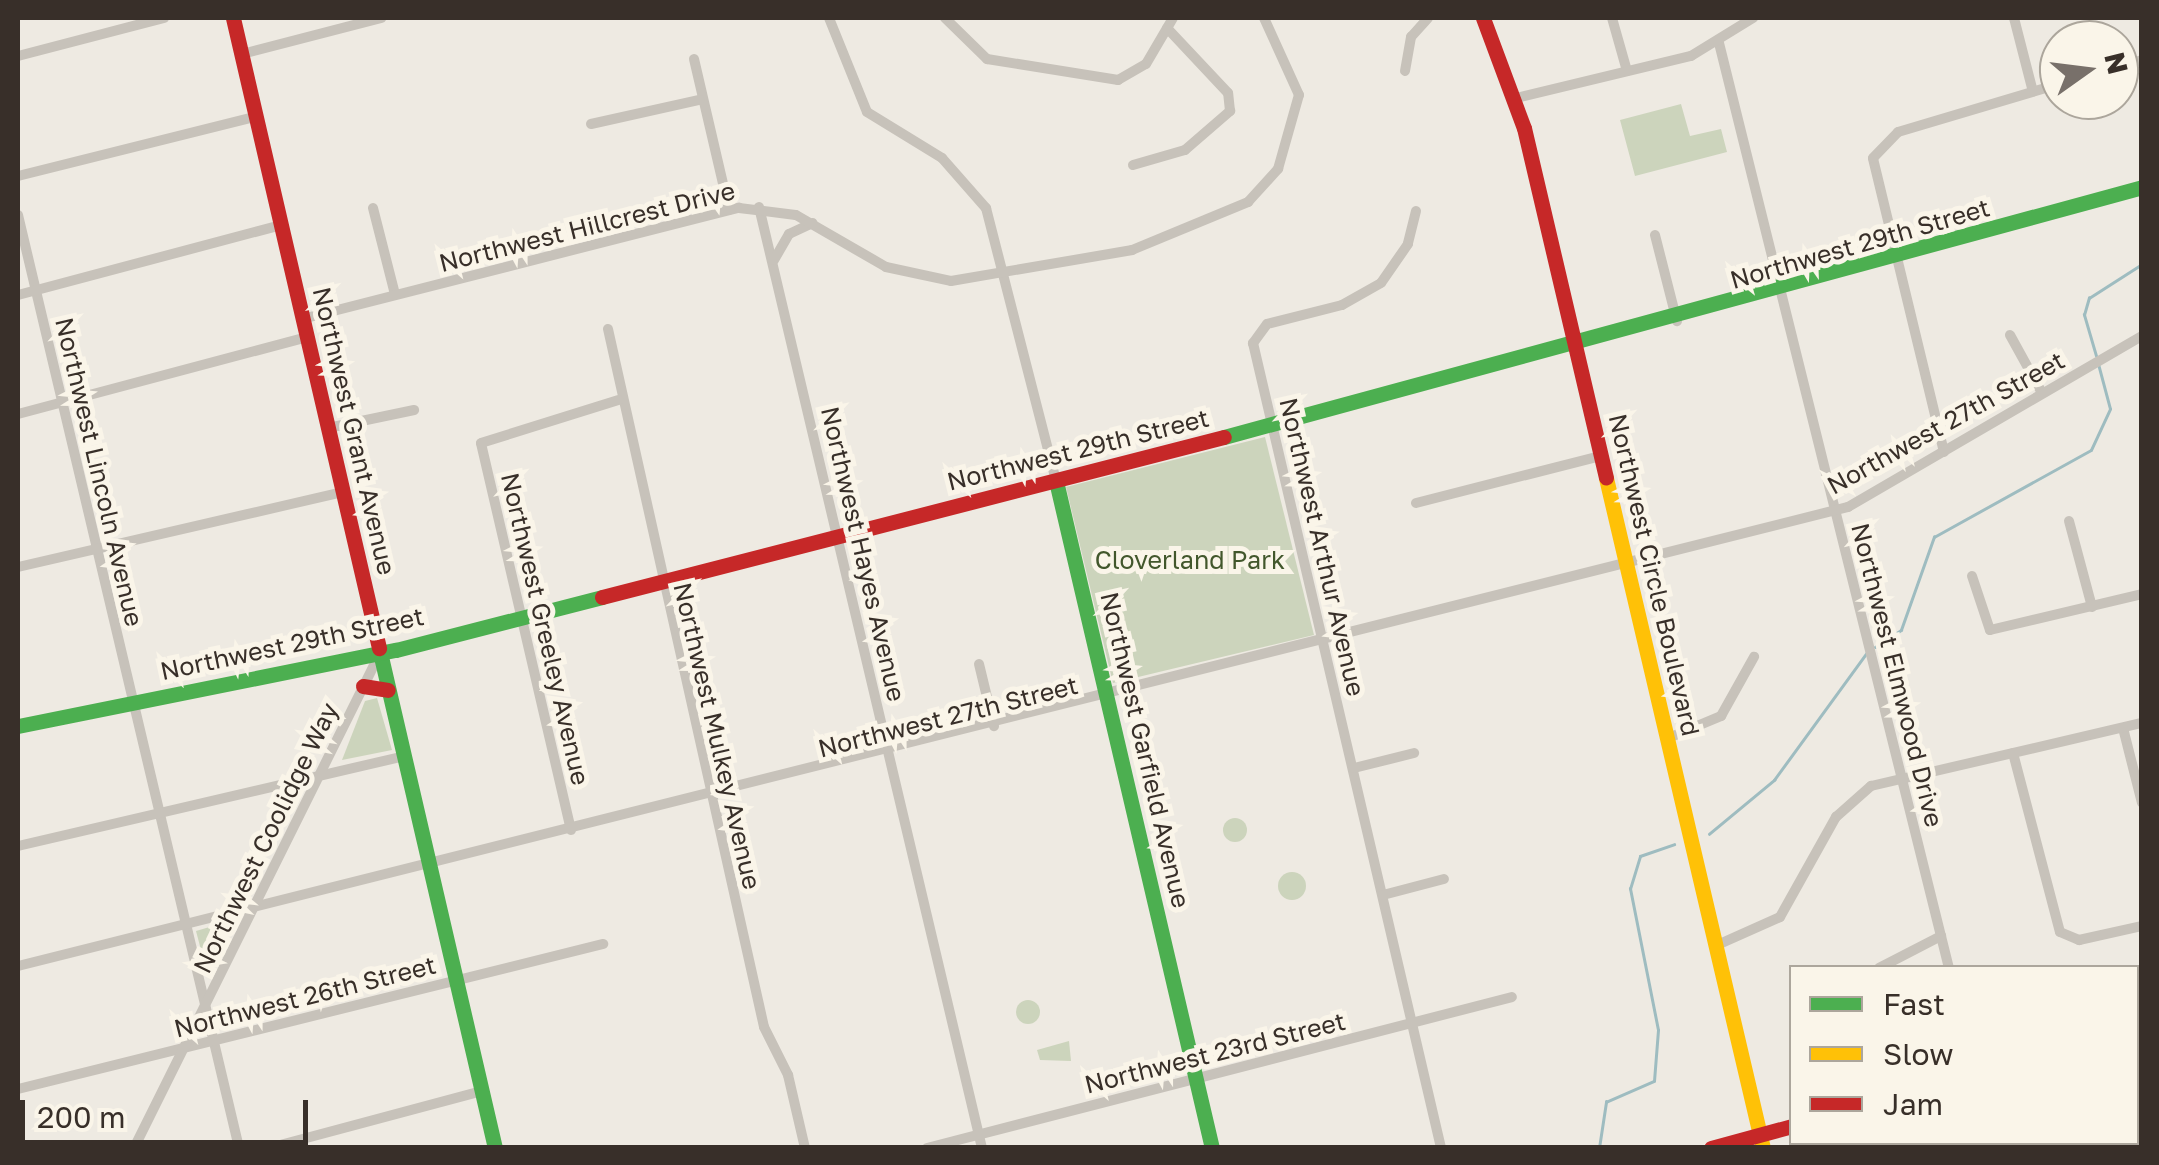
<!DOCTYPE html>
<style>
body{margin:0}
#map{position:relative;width:2159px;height:1165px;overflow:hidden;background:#eeeae2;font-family:"Golos Text",sans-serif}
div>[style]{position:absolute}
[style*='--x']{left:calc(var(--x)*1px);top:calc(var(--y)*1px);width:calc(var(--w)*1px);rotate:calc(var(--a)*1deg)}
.green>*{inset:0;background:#ccd4bc}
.round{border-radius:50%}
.stream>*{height:2.5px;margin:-1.25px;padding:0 1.25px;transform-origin:1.25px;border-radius:1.25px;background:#9ebcc0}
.street>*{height:10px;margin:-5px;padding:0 5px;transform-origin:5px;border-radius:5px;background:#c7c2ba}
.fast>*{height:15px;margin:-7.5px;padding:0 7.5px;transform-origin:7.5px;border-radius:7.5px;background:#4caf50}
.slow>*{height:15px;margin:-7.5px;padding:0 7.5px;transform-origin:7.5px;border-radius:7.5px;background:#ffc107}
.jam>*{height:15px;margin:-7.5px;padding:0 7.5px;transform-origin:7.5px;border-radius:7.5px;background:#c62828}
span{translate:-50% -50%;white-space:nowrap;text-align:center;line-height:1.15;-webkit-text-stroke:10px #faf5e9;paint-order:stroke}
.street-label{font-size:25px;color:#382f29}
.park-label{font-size:25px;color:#42572c}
.frame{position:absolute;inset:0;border:20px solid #382f29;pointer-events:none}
.legend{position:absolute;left:1789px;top:965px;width:350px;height:180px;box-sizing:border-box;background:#faf5e9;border:2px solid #aca69c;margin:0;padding:12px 18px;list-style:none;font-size:30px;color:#382f29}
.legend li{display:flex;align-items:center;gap:20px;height:50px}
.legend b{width:50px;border:2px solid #aca69c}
.north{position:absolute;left:2039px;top:20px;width:100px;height:100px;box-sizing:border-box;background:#faf5e9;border:2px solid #aca69c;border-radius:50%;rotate:76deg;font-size:28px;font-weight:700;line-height:40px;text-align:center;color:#382f29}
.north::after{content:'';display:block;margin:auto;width:35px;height:45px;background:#78706a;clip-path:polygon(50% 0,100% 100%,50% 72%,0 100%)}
.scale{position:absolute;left:20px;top:1100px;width:288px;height:45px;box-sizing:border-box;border:5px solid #382f29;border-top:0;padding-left:12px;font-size:30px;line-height:35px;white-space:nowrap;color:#382f29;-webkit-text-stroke:8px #faf5e9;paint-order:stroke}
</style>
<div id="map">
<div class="green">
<i style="clip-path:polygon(1681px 104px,1690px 136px,1721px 129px,1727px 152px,1635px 176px,1620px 120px)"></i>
<i style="clip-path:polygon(1265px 437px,1314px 635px,1113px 683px,1066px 487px)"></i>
<i style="clip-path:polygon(377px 698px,392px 750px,342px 760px,365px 701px)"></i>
<i class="round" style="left:1223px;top:818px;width:24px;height:24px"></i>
<i class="round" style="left:1278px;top:872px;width:28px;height:28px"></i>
<i style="clip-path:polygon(230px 921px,212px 967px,205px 965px,196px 931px)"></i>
<i class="round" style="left:1016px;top:1000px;width:24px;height:24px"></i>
<i style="clip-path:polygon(1069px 1041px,1071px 1061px,1040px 1060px,1037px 1050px)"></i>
</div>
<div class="stream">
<i style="--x:2096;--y:356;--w:43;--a:-106.3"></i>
<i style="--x:2084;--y:315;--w:18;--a:-74"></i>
<i style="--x:2089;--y:298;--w:63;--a:-32.7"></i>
<i style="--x:1875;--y:647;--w:31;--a:-33"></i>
<i style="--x:1901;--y:630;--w:99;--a:-70.5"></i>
<i style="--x:1934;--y:537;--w:179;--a:-29"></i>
<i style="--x:2091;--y:450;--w:45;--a:-65.1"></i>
<i style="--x:2110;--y:409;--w:47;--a:-104.9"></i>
<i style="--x:1709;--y:834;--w:85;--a:-39.7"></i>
<i style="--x:1774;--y:780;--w:160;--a:-53.9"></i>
<i style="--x:1599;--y:1148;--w:47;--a:-81.3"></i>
<i style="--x:1606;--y:1102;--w:52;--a:-23.6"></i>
<i style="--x:1654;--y:1081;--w:51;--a:-85.5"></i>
<i style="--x:1658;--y:1030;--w:144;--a:-101.2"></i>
<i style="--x:1630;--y:889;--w:34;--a:-73"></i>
<i style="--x:1640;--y:856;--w:36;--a:-19"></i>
</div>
<div class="street">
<i style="--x:829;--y:18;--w:101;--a:68"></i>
<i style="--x:867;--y:112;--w:88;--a:31.5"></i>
<i style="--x:942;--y:158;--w:67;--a:48.7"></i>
<i style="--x:986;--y:208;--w:282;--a:75.6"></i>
<i style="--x:945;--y:18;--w:59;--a:44.3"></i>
<i style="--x:987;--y:59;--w:133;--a:9.1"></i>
<i style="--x:1118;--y:80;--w:32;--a:-30"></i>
<i style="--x:1146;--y:64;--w:53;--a:-59.6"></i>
<i style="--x:1612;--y:18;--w:55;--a:74.2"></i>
<i style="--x:2014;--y:18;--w:76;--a:75.6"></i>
<i style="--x:1719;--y:43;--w:953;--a:76.04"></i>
<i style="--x:242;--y:54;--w:144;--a:-14.5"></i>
<i style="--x:18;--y:56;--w:151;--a:-14.6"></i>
<i style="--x:694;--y:59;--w:155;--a:76.9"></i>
<i style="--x:2119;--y:67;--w:24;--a:-17"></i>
<i style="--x:1405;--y:71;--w:35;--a:-80"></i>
<i style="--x:1411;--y:37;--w:25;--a:-48"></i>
<i style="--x:1516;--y:98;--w:180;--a:-13.5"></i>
<i style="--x:1691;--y:56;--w:73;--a:-31.5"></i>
<i style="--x:591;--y:124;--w:111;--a:-12.5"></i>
<i style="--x:1133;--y:165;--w:54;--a:-16.1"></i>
<i style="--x:1185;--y:150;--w:60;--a:-40.9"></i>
<i style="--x:1230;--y:111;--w:18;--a:-96"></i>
<i style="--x:1228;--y:93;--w:89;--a:-133.2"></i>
<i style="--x:18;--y:176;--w:244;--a:-14"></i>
<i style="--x:759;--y:207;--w:967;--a:76.67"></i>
<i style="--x:373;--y:208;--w:89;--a:75.7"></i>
<i style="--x:1416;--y:211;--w:34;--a:104"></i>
<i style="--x:1408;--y:244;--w:47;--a:124.7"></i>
<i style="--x:1381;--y:283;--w:45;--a:150.6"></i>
<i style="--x:1342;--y:305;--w:77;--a:165.8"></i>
<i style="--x:1267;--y:324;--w:24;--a:126"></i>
<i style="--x:1253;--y:343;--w:827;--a:76.85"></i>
<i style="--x:18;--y:215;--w:959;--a:76.67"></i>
<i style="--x:1655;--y:235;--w:89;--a:75.7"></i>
<i style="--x:774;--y:260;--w:30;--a:-60"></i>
<i style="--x:789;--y:234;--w:26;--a:-25"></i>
<i style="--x:18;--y:295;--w:272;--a:-14.9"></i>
<i style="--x:302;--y:319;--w:451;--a:-14.3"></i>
<i style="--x:739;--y:208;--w:57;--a:7"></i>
<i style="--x:796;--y:215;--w:104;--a:30"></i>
<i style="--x:886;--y:267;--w:66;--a:12.2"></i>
<i style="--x:951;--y:281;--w:184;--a:-9.7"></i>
<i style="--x:1132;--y:250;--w:126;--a:-22.5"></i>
<i style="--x:1248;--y:202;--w:45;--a:-47.7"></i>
<i style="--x:1278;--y:169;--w:77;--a:-74.2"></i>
<i style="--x:1299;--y:95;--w:85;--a:-114.4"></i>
<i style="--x:608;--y:329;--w:715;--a:77.4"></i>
<i style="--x:764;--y:1027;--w:54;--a:63.4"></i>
<i style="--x:788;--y:1075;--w:75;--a:76.9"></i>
<i style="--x:2010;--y:335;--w:66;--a:61.1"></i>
<i style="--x:18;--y:414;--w:299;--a:-14.9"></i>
<i style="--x:328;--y:428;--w:88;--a:-11.8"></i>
<i style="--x:1944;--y:452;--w:302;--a:-103.6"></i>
<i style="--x:1873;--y:158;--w:36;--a:-46"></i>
<i style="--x:1898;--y:132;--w:168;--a:-16.6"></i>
<i style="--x:1416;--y:503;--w:190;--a:-14.3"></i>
<i style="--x:2069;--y:521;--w:89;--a:75"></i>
<i style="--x:18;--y:567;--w:334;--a:-13"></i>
<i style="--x:1972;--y:576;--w:57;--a:71.6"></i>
<i style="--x:1990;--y:630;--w:156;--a:-13.3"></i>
<i style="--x:979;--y:664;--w:64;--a:76.4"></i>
<i style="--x:2123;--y:728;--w:77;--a:75.8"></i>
<i style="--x:1666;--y:739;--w:60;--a:-22.7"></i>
<i style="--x:1721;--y:716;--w:68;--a:-60.8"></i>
<i style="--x:2013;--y:753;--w:185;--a:75.3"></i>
<i style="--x:2060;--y:932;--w:21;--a:23"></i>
<i style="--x:2079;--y:940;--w:65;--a:-12.5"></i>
<i style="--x:1354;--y:768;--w:62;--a:-14"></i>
<i style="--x:571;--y:830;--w:397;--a:-103.1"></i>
<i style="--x:481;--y:443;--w:144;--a:-17.4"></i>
<i style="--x:18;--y:846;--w:396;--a:-13.1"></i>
<i style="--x:1383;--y:895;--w:63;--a:-14.7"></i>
<i style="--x:1715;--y:946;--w:71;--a:-24"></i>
<i style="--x:1780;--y:917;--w:115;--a:-60.8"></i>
<i style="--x:1836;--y:817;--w:47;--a:-41.5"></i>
<i style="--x:1871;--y:786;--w:278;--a:-13.1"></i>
<i style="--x:18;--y:966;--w:1887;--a:-14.08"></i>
<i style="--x:1848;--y:507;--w:340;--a:-30.2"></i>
<i style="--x:1879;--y:968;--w:70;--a:-27.3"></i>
<i style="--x:18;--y:1089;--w:603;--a:-13.92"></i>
<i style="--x:2097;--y:1142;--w:6;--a:81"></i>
<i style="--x:134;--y:1148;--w:553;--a:-63.57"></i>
<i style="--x:269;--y:1148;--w:220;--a:-15"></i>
<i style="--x:927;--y:1148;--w:604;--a:-14.47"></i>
</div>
<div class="fast">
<i style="--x:1224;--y:437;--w:951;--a:-15.23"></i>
<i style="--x:1056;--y:481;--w:685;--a:76.84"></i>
<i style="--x:379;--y:648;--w:513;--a:76.94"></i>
<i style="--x:18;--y:726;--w:386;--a:-11.4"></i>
<i style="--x:396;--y:650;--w:213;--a:-14.4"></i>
</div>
<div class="slow">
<i style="--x:1606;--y:478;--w:688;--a:76.81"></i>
<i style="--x:2136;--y:1040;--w:6;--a:-9"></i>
</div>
<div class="jam">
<i style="--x:233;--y:18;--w:647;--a:76.95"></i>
<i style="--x:1483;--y:18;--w:117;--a:69.6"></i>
<i style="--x:1524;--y:128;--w:359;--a:76.8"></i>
<i style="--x:602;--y:597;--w:642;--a:-14.43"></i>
<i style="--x:363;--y:686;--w:25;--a:9"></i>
<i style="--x:1711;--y:1148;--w:84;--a:-15.2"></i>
</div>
<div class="street-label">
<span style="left:587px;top:227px;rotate:-14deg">Northwest Hillcrest Drive</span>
<span style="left:1860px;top:244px;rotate:-16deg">Northwest 29th Street</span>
<span style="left:1946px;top:423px;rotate:-29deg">Northwest 27th Street</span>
<span style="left:354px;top:431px;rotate:77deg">Northwest Grant Avenue</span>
<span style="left:1078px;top:450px;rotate:-14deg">Northwest 29th Street</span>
<span style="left:99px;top:472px;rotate:77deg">Northwest Lincoln Avenue</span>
<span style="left:1322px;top:547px;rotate:77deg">Northwest Arthur Avenue</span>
<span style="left:863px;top:554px;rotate:77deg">Northwest Hayes Avenue</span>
<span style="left:1654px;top:575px;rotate:77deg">Northwest Circle Boulevard</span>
<span style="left:545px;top:629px;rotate:77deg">Northwest Greeley Avenue</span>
<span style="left:292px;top:644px;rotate:-12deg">Northwest 29th Street</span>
<span style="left:1897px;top:675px;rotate:76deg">Northwest Elmwood Drive</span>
<span style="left:948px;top:717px;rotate:-14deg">Northwest 27th Street</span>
<span style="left:717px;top:736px;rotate:77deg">Northwest Mulkey Avenue</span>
<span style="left:1145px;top:750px;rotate:77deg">Northwest Garfield Avenue</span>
<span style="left:266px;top:838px;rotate:-64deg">Northwest Coolidge Way</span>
<span style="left:305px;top:997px;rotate:-14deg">Northwest 26th Street</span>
<span style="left:1215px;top:1053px;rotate:-14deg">Northwest 23rd Street</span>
</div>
<div class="park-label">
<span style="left:1190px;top:560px">Cloverland Park</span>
</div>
<div class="frame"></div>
<ul class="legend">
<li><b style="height:12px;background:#4caf50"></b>Fast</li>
<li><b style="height:12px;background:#ffc107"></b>Slow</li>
<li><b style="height:12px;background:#c62828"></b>Jam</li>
</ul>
<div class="north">N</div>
<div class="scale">200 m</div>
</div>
